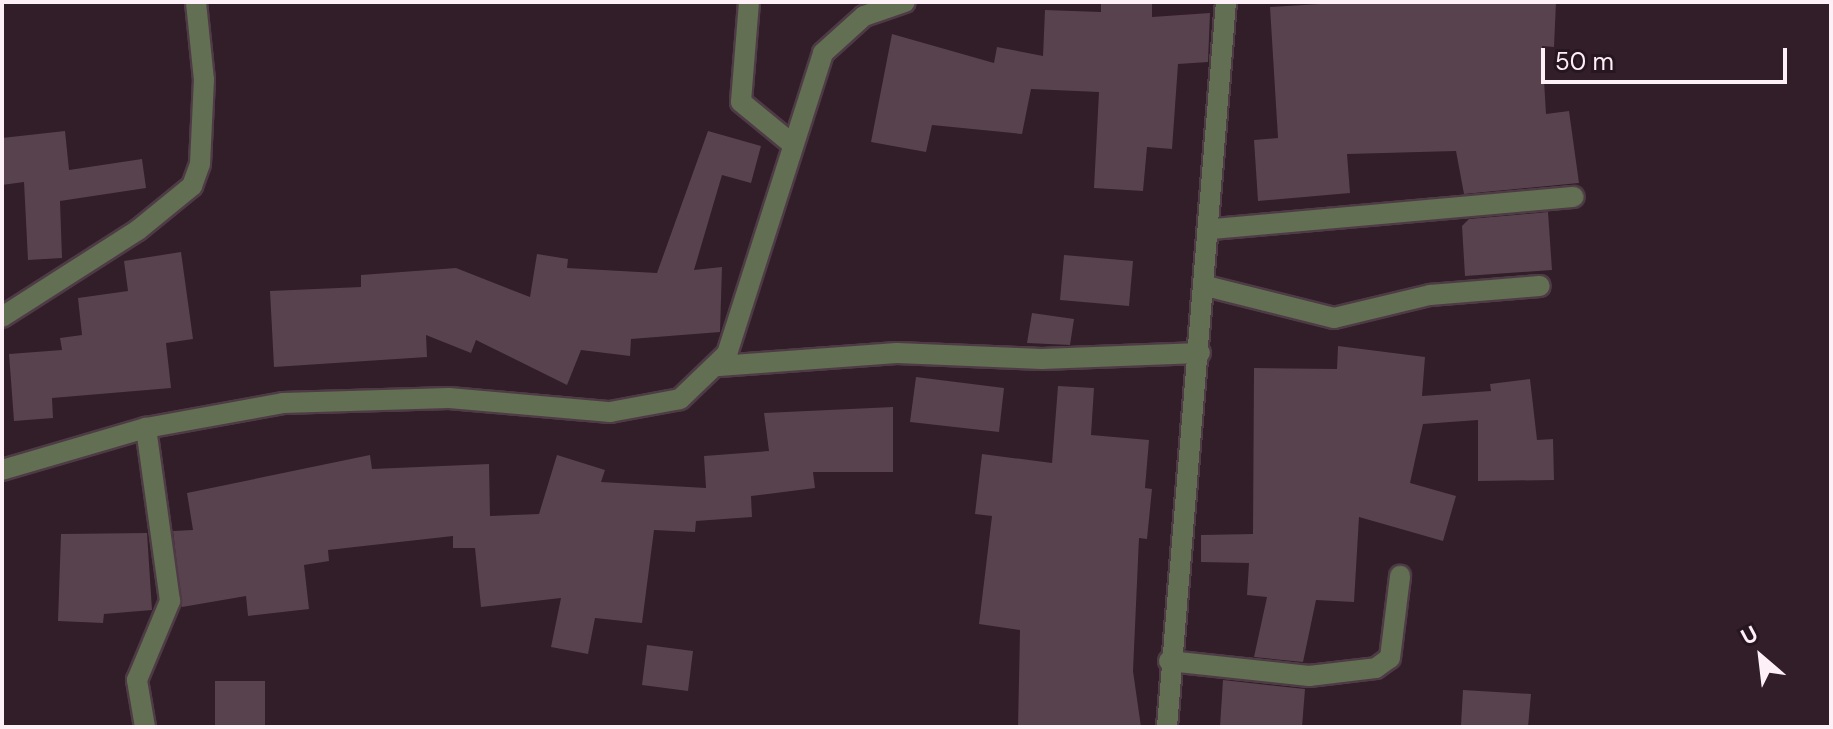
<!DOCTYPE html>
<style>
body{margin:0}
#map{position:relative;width:1833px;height:729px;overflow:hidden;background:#311e29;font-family:"DM Sans",sans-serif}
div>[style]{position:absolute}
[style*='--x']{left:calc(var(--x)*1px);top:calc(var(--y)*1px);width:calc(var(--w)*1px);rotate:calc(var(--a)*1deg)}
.building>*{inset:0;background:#57424d}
.roads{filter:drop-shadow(2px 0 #4e3b46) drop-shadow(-2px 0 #4e3b46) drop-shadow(0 2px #4e3b46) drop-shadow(0 -2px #4e3b46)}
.street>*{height:20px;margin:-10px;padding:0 10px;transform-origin:10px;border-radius:10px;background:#626f52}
span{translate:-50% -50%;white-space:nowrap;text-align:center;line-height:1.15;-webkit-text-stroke:8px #27151f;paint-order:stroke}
.frame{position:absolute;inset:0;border:4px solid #fef0f7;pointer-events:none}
.north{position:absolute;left:1721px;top:617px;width:80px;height:80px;-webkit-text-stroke:6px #27151f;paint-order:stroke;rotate:332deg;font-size:22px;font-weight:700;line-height:32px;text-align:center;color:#fef0f7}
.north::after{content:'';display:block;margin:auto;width:28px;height:36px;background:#fef0f7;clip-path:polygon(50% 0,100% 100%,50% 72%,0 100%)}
.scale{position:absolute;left:1541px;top:48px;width:246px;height:36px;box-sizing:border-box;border:4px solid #fef0f7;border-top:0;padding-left:10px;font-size:24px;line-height:28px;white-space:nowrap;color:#fef0f7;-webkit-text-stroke:6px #27151f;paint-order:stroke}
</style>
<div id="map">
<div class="building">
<i style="clip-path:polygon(1101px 2px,1152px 2px,1152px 17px,1210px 13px,1208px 62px,1178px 64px,1172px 149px,1147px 147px,1143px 191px,1094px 188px,1099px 92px,1031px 89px,1022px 134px,932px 125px,926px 152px,871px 142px,892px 34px,994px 63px,997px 47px,1043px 56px,1045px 10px,1101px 12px)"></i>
<i style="clip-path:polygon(1354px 2px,1556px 2px,1554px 47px,1542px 46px,1546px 114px,1569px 111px,1579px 183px,1464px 194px,1456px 151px,1347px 154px,1350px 193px,1258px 201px,1254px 140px,1278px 138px,1270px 7px)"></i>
<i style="clip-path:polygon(65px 131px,69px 170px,142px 159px,146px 188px,60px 201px,62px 258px,28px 260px,24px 182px,2px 185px,2px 138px)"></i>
<i style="clip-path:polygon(708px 131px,761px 146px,751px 183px,722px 175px,694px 270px,722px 267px,720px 332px,631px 339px,630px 356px,581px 350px,567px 385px,476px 340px,471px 353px,426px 335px,427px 357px,274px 367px,270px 291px,361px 287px,361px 275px,456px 268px,530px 297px,537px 254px,568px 259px,567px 268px,657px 273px)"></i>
<i style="clip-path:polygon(1548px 212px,1552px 270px,1465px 276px,1462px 226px,1469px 219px)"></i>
<i style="clip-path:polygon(181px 252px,193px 339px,166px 343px,171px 388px,52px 398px,53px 418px,14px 421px,9px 354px,62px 350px,60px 338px,82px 335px,78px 298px,128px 291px,124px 261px)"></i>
<i style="clip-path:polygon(1064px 255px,1133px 261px,1129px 306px,1060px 300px)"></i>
<i style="clip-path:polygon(1032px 313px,1074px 319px,1070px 345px,1027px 343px)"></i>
<i style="clip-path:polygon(1338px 346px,1425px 357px,1422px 396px,1491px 391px,1490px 384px,1530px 379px,1537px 440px,1553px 439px,1554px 480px,1478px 481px,1478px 420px,1423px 424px,1410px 483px,1456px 496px,1443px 541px,1359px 517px,1354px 602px,1316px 600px,1303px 662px,1254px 657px,1267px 597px,1247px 595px,1249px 563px,1201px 562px,1201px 535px,1253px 534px,1254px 368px,1337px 369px)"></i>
<i style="clip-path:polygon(916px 377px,1004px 388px,999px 432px,910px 422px)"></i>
<i style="clip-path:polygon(1058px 386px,1094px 388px,1091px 435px,1149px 440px,1145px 488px,1152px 489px,1147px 539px,1139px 538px,1133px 671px,1141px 727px,1018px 727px,1020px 630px,979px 624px,992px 516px,975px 514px,982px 454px,1052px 463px)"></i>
<i style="clip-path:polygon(893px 407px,893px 472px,813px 472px,815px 488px,751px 496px,752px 517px,696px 521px,695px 532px,654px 530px,642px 623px,595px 618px,588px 654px,551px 647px,561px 598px,481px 607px,475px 548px,453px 548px,453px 536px,328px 550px,329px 561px,304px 565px,309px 609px,248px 616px,246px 596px,182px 607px,173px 531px,193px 530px,187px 493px,370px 455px,372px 469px,489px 464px,490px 516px,539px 514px,557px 455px,605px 470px,601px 482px,706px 488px,704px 456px,769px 451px,764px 413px)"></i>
<i style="clip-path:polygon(147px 533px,152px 610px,104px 614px,103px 623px,58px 621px,61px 534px)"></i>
<i style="clip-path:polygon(647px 645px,693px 651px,688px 691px,642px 685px)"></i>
<i style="clip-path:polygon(1223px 680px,1305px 689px,1302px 727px,1220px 727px)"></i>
<i style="clip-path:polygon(215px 681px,265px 681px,265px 727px,215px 727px)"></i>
<i style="clip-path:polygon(1463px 690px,1531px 694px,1528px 727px,1461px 725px)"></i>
</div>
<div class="roads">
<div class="street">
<i style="--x:749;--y:2;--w:100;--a:94.6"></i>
<i style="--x:741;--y:102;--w:65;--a:39.4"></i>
<i style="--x:1213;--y:229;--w:362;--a:-5.1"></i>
<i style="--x:1206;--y:286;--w:132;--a:14"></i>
<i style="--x:1334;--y:318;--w:99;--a:-13.5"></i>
<i style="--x:1430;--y:295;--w:110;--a:-4.7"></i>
<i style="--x:2;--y:317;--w:161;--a:-32.6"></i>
<i style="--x:138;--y:230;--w:70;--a:-39.2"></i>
<i style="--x:192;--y:186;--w:23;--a:-70"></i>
<i style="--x:200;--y:164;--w:84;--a:-87.3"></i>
<i style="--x:204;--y:80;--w:78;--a:-95.9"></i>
<i style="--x:719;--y:366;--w:178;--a:-4.2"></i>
<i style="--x:897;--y:353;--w:145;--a:2.4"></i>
<i style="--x:1042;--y:359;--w:158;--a:-2.2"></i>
<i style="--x:2;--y:470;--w:150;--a:-16.3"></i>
<i style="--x:146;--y:428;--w:139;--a:-10.3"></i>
<i style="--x:283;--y:403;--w:166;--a:-1.7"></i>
<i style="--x:449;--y:398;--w:162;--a:5"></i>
<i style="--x:610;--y:412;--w:71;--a:-10.5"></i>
<i style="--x:680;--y:399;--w:65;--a:-43.8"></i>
<i style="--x:727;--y:354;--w:316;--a:-72.3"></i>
<i style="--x:823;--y:53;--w:55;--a:-42.1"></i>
<i style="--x:864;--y:16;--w:43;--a:-18.9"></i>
<i style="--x:1169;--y:661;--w:141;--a:6.1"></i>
<i style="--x:1309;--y:676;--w:67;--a:-6.8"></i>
<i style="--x:1376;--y:668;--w:17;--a:-36"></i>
<i style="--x:1390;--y:658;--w:83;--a:-83"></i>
<i style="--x:145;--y:727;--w:48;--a:-99.7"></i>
<i style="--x:137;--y:680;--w:86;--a:-67.3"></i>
<i style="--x:170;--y:601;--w:175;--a:-97.9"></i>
<i style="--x:1167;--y:727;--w:727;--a:-85.35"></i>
</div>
</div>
<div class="frame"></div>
<div class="north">U</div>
<div class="scale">50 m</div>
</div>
